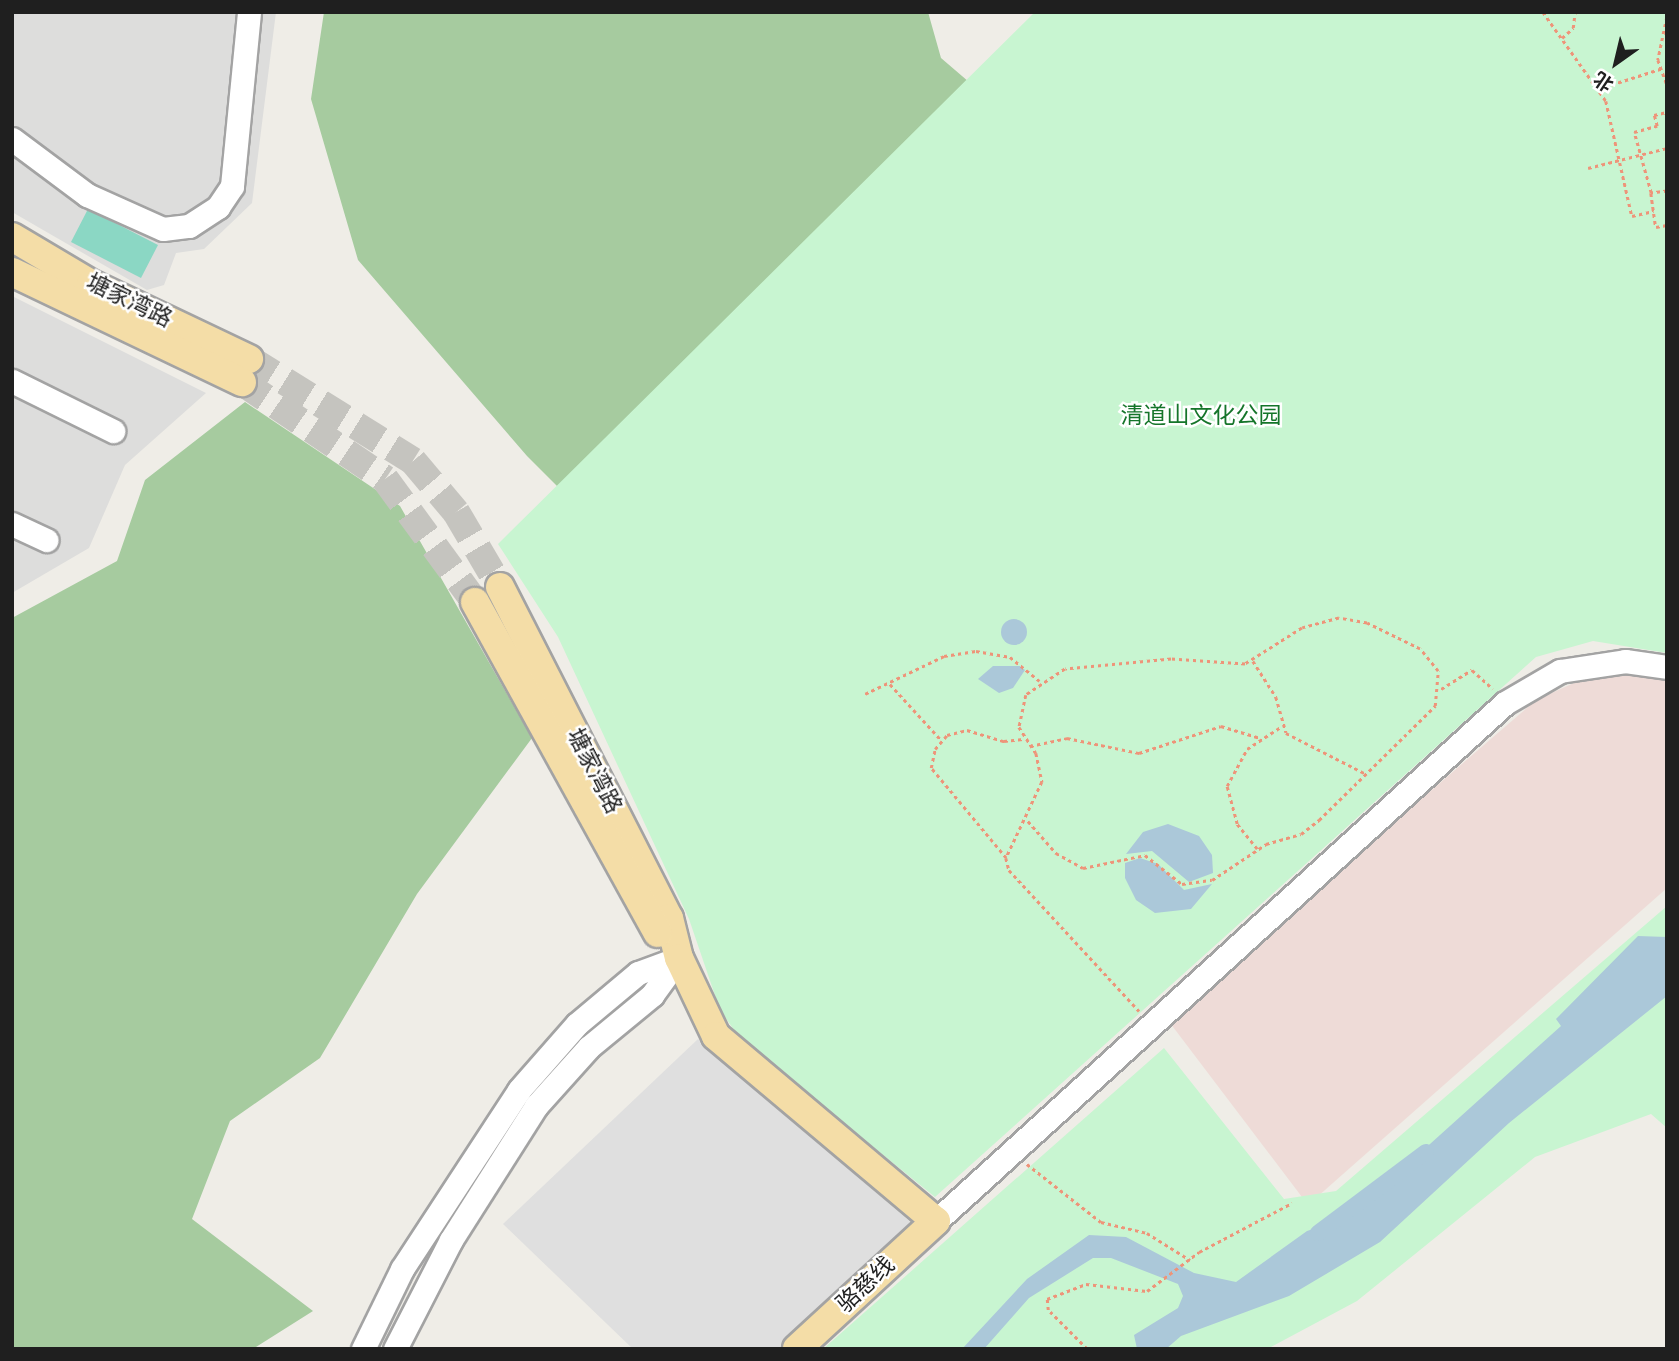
<!DOCTYPE html>
<meta charset="utf-8">
<style>
body{margin:0}
#map{position:relative;width:1679px;height:1361px;overflow:hidden;background:#efede7;font-family:"Sofia Sans Condensed","Noto Sans SC",sans-serif}
div>[style]{position:absolute}
[style*='--x']{left:calc(var(--x)*1px);top:calc(var(--y)*1px);width:calc(var(--w)*1px);rotate:calc(var(--a)*1deg)}
.residential>*{inset:0;background:#dddddc}
.commercial>*{inset:0;background:#eedbd7}
.forest>*{inset:0;background:#a6cb9f}
.park>*{inset:0;background:#c8f5d1}
.pitch>*{inset:0;background:#8bd7c4}
.parking>*{inset:0;background:#dfdfdf}
.water>*{inset:0;background:#abc8d9}
.round{border-radius:50%}
.canal>*{height:16px;margin:-8px;padding:0 8px;transform-origin:8px;border-radius:8px;background:#abc8d9}
.major-tunnel>*{height:28px;margin-top:-14px;transform-origin:0;background:repeating-linear-gradient(90deg,#c5c4bf 0 28px,transparent 0 42px)}
.path>*{height:2.5px;margin-top:-1.25px;transform-origin:0;background:repeating-linear-gradient(90deg,#ee9479 0 3.5px,transparent 0 7px)}
.roads{filter:drop-shadow(2px 0 #a3a3a3) drop-shadow(-2px 0 #a3a3a3) drop-shadow(0 2px #a3a3a3) drop-shadow(0 -2px #a3a3a3)}
.minor>*{height:23px;margin:-11.5px;padding:0 11.5px;transform-origin:11.5px;border-radius:11.5px;background:#fff}
.major>*{height:28px;margin:-14px;padding:0 14px;transform-origin:14px;border-radius:14px;background:#f4dda7}
span{translate:-50% -50%;white-space:nowrap;text-align:center;line-height:1.15;-webkit-text-stroke:5px #fff;paint-order:stroke}
.street-label{font-size:23px;color:#1f1f1f}
.park-label{font-size:23px;color:#15752a}
.frame{position:absolute;inset:0;border:14px solid #1f1f1f;pointer-events:none}
.north{position:absolute;left:1581px;top:28px;width:70px;height:70px;-webkit-text-stroke:5px #fff;paint-order:stroke;rotate:214deg;font-size:19px;font-weight:700;line-height:28px;text-align:center;color:#1f1f1f}
.north::after{content:'';display:block;margin:auto;width:24px;height:32px;background:#1f1f1f;clip-path:polygon(50% 0,100% 100%,50% 72%,0 100%)}
</style>
<div id="map">
<div class="residential">
<i style="clip-path:polygon(12px 12px,276px 12px,252px 203px,204px 249px,176px 253px,164px 285px,147px 290px,12px 212px)"></i>
<i style="clip-path:polygon(12px 296px,206px 393px,125px 465px,89px 548px,12px 593px)"></i>
</div>
<div class="commercial">
<i style="clip-path:polygon(1656px 673px,1667px 676px,1667px 888px,1308px 1205px,1167px 1019px,1536px 700px,1594px 674px)"></i>
</div>
<div class="forest">
<i style="clip-path:polygon(324px 12px,928px 12px,941px 58px,983px 94px,1282px 12px,595px 524px,527px 456px,358px 260px,311px 99px)"></i>
<i style="clip-path:polygon(245px 402px,400px 506px,532px 738px,417px 894px,320px 1058px,230px 1121px,192px 1219px,313px 1311px,253px 1349px,12px 1349px,12px 618px,117px 561px,145px 480px)"></i>
</div>
<div class="park">
<i style="clip-path:polygon(1035px 12px,1667px 12px,1667px 653px,1593px 641px,1536px 657px,935px 1197px,741px 1040px,720px 1010px,689px 919px,558px 637px,498px 544px)"></i>
<i style="clip-path:polygon(1667px 906px,1667px 1128px,1651px 1114px,1535px 1157px,1357px 1301px,1267px 1349px,823px 1349px,1164px 1048px,1284px 1199px,1336px 1191px)"></i>
</div>
<div class="pitch">
<i style="clip-path:polygon(88px 209px,158px 245px,141px 278px,71px 242px)"></i>
</div>
<div class="parking">
<i style="clip-path:polygon(698px 1039px,915px 1226px,780px 1349px,633px 1349px,503px 1224px)"></i>
</div>
<div class="water">
<i class="round" style="left:1001px;top:619px;width:26px;height:26px"></i>
<i style="clip-path:polygon(993px 666px,1020px 666px,1025px 670px,1013px 688px,999px 693px,978px 679px)"></i>
<i style="clip-path:polygon(1168px 824px,1199px 836px,1212px 855px,1213px 873px,1189px 882px,1152px 851px,1126px 854px,1143px 832px)"></i>
<i style="clip-path:polygon(1140px 858px,1158px 864px,1184px 890px,1212px 884px,1191px 909px,1155px 913px,1136px 900px,1125px 878px,1125px 863px)"></i>
<i style="clip-path:polygon(1638px 936px,1667px 937px,1667px 996px,1509px 1123px,1380px 1242px,1289px 1296px,1181px 1336px,1166px 1349px,1137px 1349px,1134px 1335px,1178px 1308px,1183px 1296px,1178px 1284px,1111px 1258px,1093px 1258px,1029px 1298px,984px 1349px,962px 1349px,1027px 1279px,1089px 1235px,1126px 1237px,1194px 1273px,1236px 1282px,1307px 1231px,1349px 1217px,1561px 1026px,1556px 1019px)"></i>
</div>
<div class="canal">
<i style="--x:1318;--y:1233;--w:135;--a:-36.9"></i>
</div>
<div class="major-tunnel">
<i style="--x:249;--y:359;--w:193;--a:31.9"></i>
<i style="--x:413;--y:461;--w:67;--a:49.9"></i>
<i style="--x:456;--y:512;--w:87;--a:59.6"></i>
<i style="--x:242;--y:382;--w:173;--a:34.1"></i>
<i style="--x:385;--y:479;--w:152;--a:53.8"></i>
</div>
<div class="path">
<i style="--x:1543;--y:12;--w:109;--a:54.7"></i>
<i style="--x:1606;--y:101;--w:118;--a:77.3"></i>
<i style="--x:1632;--y:216;--w:22;--a:-13"></i>
<i style="--x:1667;--y:17;--w:44;--a:101.8"></i>
<i style="--x:1658;--y:60;--w:27;--a:70"></i>
<i style="--x:1562;--y:38;--w:15;--a:-42"></i>
<i style="--x:1573;--y:28;--w:16;--a:-83"></i>
<i style="--x:1598;--y:89;--w:65;--a:-17.9"></i>
<i style="--x:1588;--y:168;--w:81;--a:-14.2"></i>
<i style="--x:1667;--y:191;--w:16;--a:173"></i>
<i style="--x:1651;--y:193;--w:34;--a:82"></i>
<i style="--x:1656;--y:227;--w:11;--a:-10"></i>
<i style="--x:1651;--y:193;--w:63;--a:-105.6"></i>
<i style="--x:1634;--y:132;--w:24;--a:-15"></i>
<i style="--x:1657;--y:126;--w:11;--a:-105"></i>
<i style="--x:1654;--y:115;--w:13;--a:-13"></i>
<i style="--x:1253;--y:661;--w:43;--a:57.4"></i>
<i style="--x:1276;--y:697;--w:37;--a:74"></i>
<i style="--x:1286;--y:733;--w:90;--a:27.1"></i>
<i style="--x:890;--y:684;--w:77;--a:47.6"></i>
<i style="--x:1441;--y:689;--w:36;--a:-32"></i>
<i style="--x:1472;--y:670;--w:28;--a:42"></i>
<i style="--x:865;--y:694;--w:88;--a:-25.7"></i>
<i style="--x:944;--y:656;--w:32;--a:-9"></i>
<i style="--x:976;--y:651;--w:35;--a:10"></i>
<i style="--x:1010;--y:657;--w:38;--a:39"></i>
<i style="--x:1030;--y:746;--w:38;--a:-12"></i>
<i style="--x:1067;--y:738;--w:74;--a:11.8"></i>
<i style="--x:1139;--y:753;--w:86;--a:-18.2"></i>
<i style="--x:1221;--y:726;--w:41;--a:17.1"></i>
<i style="--x:1028;--y:821;--w:43;--a:48.8"></i>
<i style="--x:1056;--y:853;--w:31;--a:29"></i>
<i style="--x:1083;--y:868;--w:63;--a:-11.8"></i>
<i style="--x:1145;--y:855;--w:47;--a:38.1"></i>
<i style="--x:1182;--y:884;--w:30;--a:-8"></i>
<i style="--x:1212;--y:880;--w:65;--a:-33.7"></i>
<i style="--x:1266;--y:844;--w:36;--a:-16"></i>
<i style="--x:1301;--y:834;--w:23;--a:-38"></i>
<i style="--x:1319;--y:820;--w:163;--a:-44.5"></i>
<i style="--x:1435;--y:706;--w:35;--a:-85"></i>
<i style="--x:1438;--y:671;--w:28;--a:-129"></i>
<i style="--x:1420;--y:649;--w:59;--a:-153.9"></i>
<i style="--x:1367;--y:623;--w:28;--a:-170"></i>
<i style="--x:1339;--y:618;--w:38;--a:165"></i>
<i style="--x:1302;--y:628;--w:67;--a:147.7"></i>
<i style="--x:1245;--y:664;--w:74;--a:-176.1"></i>
<i style="--x:1171;--y:659;--w:106;--a:174.6"></i>
<i style="--x:1065;--y:669;--w:47;--a:146.3"></i>
<i style="--x:1026;--y:695;--w:33;--a:102"></i>
<i style="--x:1019;--y:727;--w:31;--a:57"></i>
<i style="--x:1036;--y:753;--w:30;--a:78"></i>
<i style="--x:1042;--y:782;--w:84;--a:115.3"></i>
<i style="--x:1006;--y:858;--w:12;--a:76"></i>
<i style="--x:1009;--y:870;--w:192;--a:47.3"></i>
<i style="--x:1257;--y:849;--w:32;--a:-129"></i>
<i style="--x:1237;--y:824;--w:39;--a:-105"></i>
<i style="--x:1227;--y:786;--w:42;--a:-61.6"></i>
<i style="--x:1247;--y:749;--w:42;--a:-33.3"></i>
<i style="--x:1006;--y:858;--w:117;--a:-129.8"></i>
<i style="--x:931;--y:768;--w:19;--a:-78"></i>
<i style="--x:935;--y:749;--w:18;--a:-49"></i>
<i style="--x:947;--y:735;--w:21;--a:-14"></i>
<i style="--x:967;--y:730;--w:39;--a:17"></i>
<i style="--x:1004;--y:741;--w:19;--a:-6"></i>
<i style="--x:1027;--y:1164;--w:94;--a:38.1"></i>
<i style="--x:1101;--y:1222;--w:47;--a:13.4"></i>
<i style="--x:1147;--y:1233;--w:51;--a:32.1"></i>
<i style="--x:1087;--y:1349;--w:55;--a:-135"></i>
<i style="--x:1048;--y:1310;--w:11;--a:-95"></i>
<i style="--x:1047;--y:1299;--w:42;--a:-21"></i>
<i style="--x:1086;--y:1284;--w:61;--a:6.5"></i>
<i style="--x:1147;--y:1291;--w:65;--a:-36.9"></i>
<i style="--x:1199;--y:1252;--w:105;--a:-27.8"></i>
</div>
<div class="roads">
<div class="minor">
<i style="--x:12;--y:139;--w:94;--a:36.7"></i>
<i style="--x:87;--y:195;--w:83;--a:24.1"></i>
<i style="--x:163;--y:229;--w:26;--a:-7"></i>
<i style="--x:189;--y:226;--w:35;--a:-33"></i>
<i style="--x:218;--y:207;--w:25;--a:-56"></i>
<i style="--x:232;--y:186;--w:175;--a:-84.4"></i>
<i style="--x:12;--y:381;--w:113;--a:26.3"></i>
<i style="--x:12;--y:524;--w:38;--a:25"></i>
<i style="--x:936;--y:1221;--w:769;--a:-42.31"></i>
<i style="--x:1505;--y:703;--w:64;--a:-30.2"></i>
<i style="--x:1560;--y:671;--w:66;--a:-8.7"></i>
<i style="--x:1625;--y:661;--w:42;--a:8.1"></i>
<i style="--x:363;--y:1349;--w:89;--a:-64"></i>
<i style="--x:402;--y:1269;--w:214;--a:-56.8"></i>
<i style="--x:519;--y:1090;--w:88;--a:-48.7"></i>
<i style="--x:577;--y:1024;--w:80;--a:-39.9"></i>
<i style="--x:638;--y:973;--w:44;--a:-20.1"></i>
<i style="--x:395;--y:1349;--w:123;--a:-62.8"></i>
<i style="--x:451;--y:1240;--w:159;--a:-57.6"></i>
<i style="--x:536;--y:1106;--w:79;--a:-48.1"></i>
<i style="--x:589;--y:1047;--w:82;--a:-39.5"></i>
<i style="--x:652;--y:995;--w:46;--a:-53.9"></i>
</div>
<div class="major">
<i style="--x:12;--y:237;--w:92;--a:30.7"></i>
<i style="--x:91;--y:284;--w:175;--a:25.4"></i>
<i style="--x:12;--y:272;--w:255;--a:25.6"></i>
<i style="--x:500;--y:587;--w:372;--a:63"></i>
<i style="--x:669;--y:918;--w:41;--a:76"></i>
<i style="--x:679;--y:958;--w:86;--a:64.6"></i>
<i style="--x:716;--y:1036;--w:287;--a:40.1"></i>
<i style="--x:936;--y:1221;--w:189;--a:137.4"></i>
<i style="--x:475;--y:602;--w:378;--a:61.1"></i>
</div>
</div>
<div class="street-label">
<span style="left:129px;top:301px;rotate:26deg">塘家湾路</span>
<span style="left:594px;top:771px;rotate:63deg">塘家湾路</span>
<span style="left:866px;top:1285px;rotate:-43deg">骆慈线</span>
</div>
<div class="park-label">
<span style="left:1201px;top:416px">清道山文化公园</span>
</div>
<div class="frame"></div>
<div class="north">北</div>
</div>
